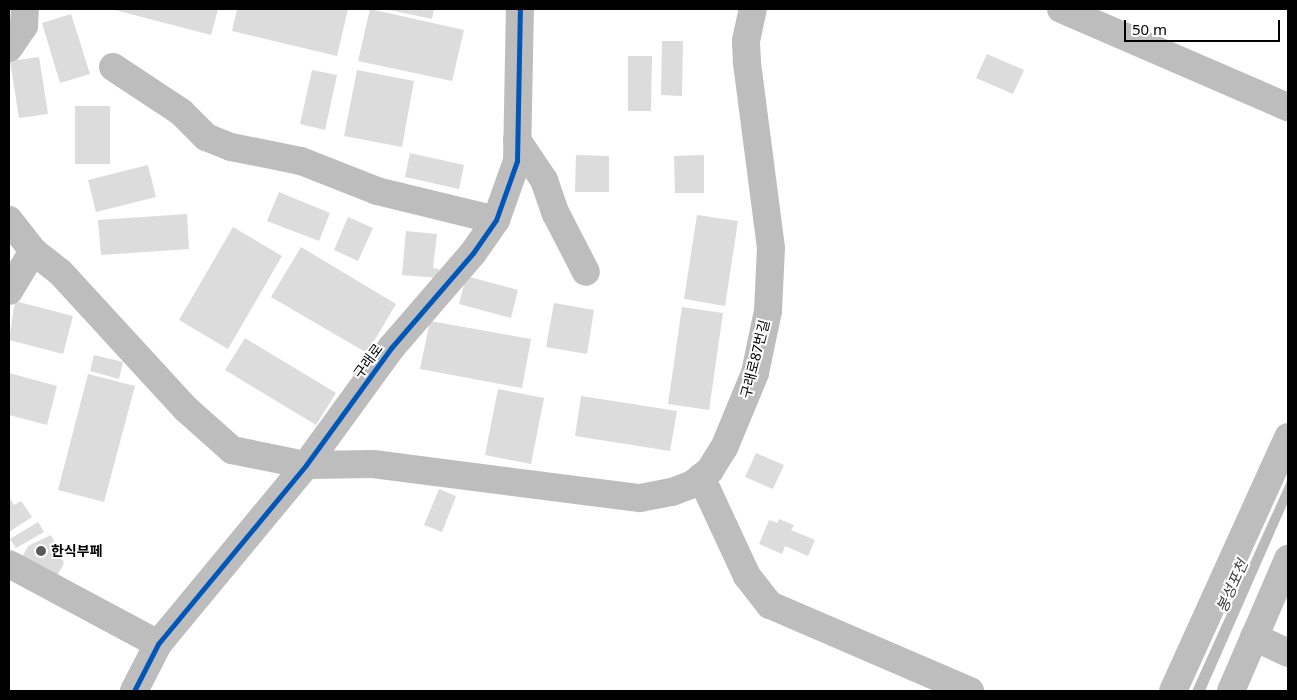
<!DOCTYPE html>
<meta charset="utf-8">
<style>
body{margin:0}
#map{position:relative;width:1297px;height:700px;overflow:hidden;background:#fff;font-family:"Noto Sans","Noto Sans KR",sans-serif}
div>[style]{position:absolute}
[style*='--x']{left:calc(var(--x)*1px);top:calc(var(--y)*1px);width:calc(var(--w)*1px);rotate:calc(var(--a)*1deg)}
.water>*{inset:0;background:#bababa}
.building>*{inset:0;background:#dcdcdc}
.minor>*{height:28px;margin:-14px;padding:0 14px;transform-origin:14px;border-radius:14px;background:#bdbdbd}
.cycleway>*{height:5px;margin:-2.5px;padding:0 2.5px;transform-origin:2.5px;border-radius:2.5px;background:#0057b8}
.dots>*{width:14px;height:14px;translate:-50% -50%;box-sizing:border-box;border:2px solid #fff;border-radius:50%}
span{translate:-50% -50%;white-space:nowrap;text-align:center;line-height:1.15;-webkit-text-stroke:4px #fff;paint-order:stroke}
.street-label{font-size:14px;color:#000}
.poi-label{font-size:14px;color:#000;font-weight:700}
.left{translate:0 -50%;text-align:left}
.water-label{font-size:15px;color:#3e3e3e;font-style:italic}
.frame{position:absolute;inset:0;border:10px solid #000;pointer-events:none}
.scale{position:absolute;left:1124px;top:20px;width:156px;height:22px;box-sizing:border-box;border:2px solid #000;border-top:0;padding-left:6px;font-size:15px;line-height:18px;white-space:nowrap;color:#000;-webkit-text-stroke:4px #fff;paint-order:stroke}
</style>
<div id="map">
<div class="water">
<i style="clip-path:polygon(1288px 479px,1288px 502px,1205px 691px,1192px 691px)"></i>
</div>
<div class="building">
<i style="clip-path:polygon(111px 9px,218px 9px,211px 35px)"></i>
<i style="clip-path:polygon(237px 9px,348px 9px,337px 56px,232px 31px)"></i>
<i style="clip-path:polygon(370px 9px,464px 30px,452px 81px,358px 61px)"></i>
<i style="clip-path:polygon(385px 9px,434px 9px,432px 19px)"></i>
<i style="clip-path:polygon(71px 14px,90px 74px,60px 83px,42px 23px)"></i>
<i style="clip-path:polygon(662px 41px,683px 41px,682px 96px,661px 95px)"></i>
<i style="clip-path:polygon(987px 54px,1024px 70px,1013px 94px,976px 78px)"></i>
<i style="clip-path:polygon(628px 56px,652px 56px,651px 111px,628px 111px)"></i>
<i style="clip-path:polygon(39px 57px,48px 114px,19px 118px,10px 61px)"></i>
<i style="clip-path:polygon(312px 70px,337px 75px,325px 130px,300px 124px)"></i>
<i style="clip-path:polygon(357px 70px,414px 81px,402px 147px,344px 136px)"></i>
<i style="clip-path:polygon(75px 106px,110px 106px,110px 164px,75px 164px)"></i>
<i style="clip-path:polygon(410px 153px,464px 165px,459px 189px,405px 177px)"></i>
<i style="clip-path:polygon(576px 155px,609px 156px,609px 192px,575px 192px)"></i>
<i style="clip-path:polygon(704px 155px,704px 193px,675px 193px,674px 156px)"></i>
<i style="clip-path:polygon(148px 165px,156px 197px,96px 212px,88px 180px)"></i>
<i style="clip-path:polygon(279px 192px,330px 213px,319px 241px,267px 221px)"></i>
<i style="clip-path:polygon(187px 214px,189px 249px,101px 255px,98px 220px)"></i>
<i style="clip-path:polygon(697px 215px,738px 221px,725px 306px,684px 299px)"></i>
<i style="clip-path:polygon(348px 217px,373px 228px,358px 261px,334px 250px)"></i>
<i style="clip-path:polygon(233px 227px,282px 256px,228px 349px,179px 320px)"></i>
<i style="clip-path:polygon(406px 231px,437px 234px,433px 268px,439px 269px,439px 278px,402px 275px)"></i>
<i style="clip-path:polygon(301px 247px,396px 304px,367px 353px,271px 297px)"></i>
<i style="clip-path:polygon(466px 276px,518px 290px,511px 318px,459px 304px)"></i>
<i style="clip-path:polygon(15px 301px,73px 316px,63px 354px,9px 340px)"></i>
<i style="clip-path:polygon(554px 303px,594px 310px,587px 354px,546px 347px)"></i>
<i style="clip-path:polygon(682px 307px,723px 313px,709px 410px,668px 404px)"></i>
<i style="clip-path:polygon(430px 321px,531px 339px,522px 388px,420px 369px)"></i>
<i style="clip-path:polygon(245px 338px,336px 393px,316px 425px,225px 370px)"></i>
<i style="clip-path:polygon(94px 355px,123px 362px,119px 379px,90px 371px)"></i>
<i style="clip-path:polygon(9px 373px,57px 386px,47px 425px,9px 415px)"></i>
<i style="clip-path:polygon(88px 374px,135px 386px,104px 502px,58px 490px)"></i>
<i style="clip-path:polygon(498px 389px,544px 398px,531px 464px,485px 455px)"></i>
<i style="clip-path:polygon(581px 396px,677px 411px,670px 451px,575px 436px)"></i>
<i style="clip-path:polygon(756px 453px,784px 465px,773px 489px,745px 477px)"></i>
<i style="clip-path:polygon(439px 489px,456px 496px,442px 532px,424px 525px)"></i>
<i style="clip-path:polygon(9px 497px,14px 505px,21px 501px,32px 517px,9px 532px)"></i>
<i style="clip-path:polygon(779px 519px,794px 525px,791px 530px,815px 540px,808px 556px,785px 546px,782px 554px,759px 544px,769px 520px,777px 523px)"></i>
<i style="clip-path:polygon(38px 522px,44px 532px,16px 548px,10px 539px)"></i>
<i style="clip-path:polygon(51px 535px,64px 563px,57px 576px,22px 557px,28px 546px)"></i>
</div>
<div class="minor">
<i style="--x:1061;--y:9;--w:247;--a:23.4"></i>
<i style="--x:9;--y:48;--w:27;--a:-56"></i>
<i style="--x:24;--y:26;--w:17;--a:-87"></i>
<i style="--x:113;--y:67;--w:82;--a:33.5"></i>
<i style="--x:181;--y:112;--w:35;--a:45"></i>
<i style="--x:206;--y:137;--w:27;--a:22"></i>
<i style="--x:231;--y:147;--w:71;--a:11.3"></i>
<i style="--x:301;--y:161;--w:82;--a:21.5"></i>
<i style="--x:377;--y:191;--w:122;--a:13.7"></i>
<i style="--x:517;--y:140;--w:48;--a:56"></i>
<i style="--x:544;--y:180;--w:36;--a:71"></i>
<i style="--x:556;--y:214;--w:65;--a:62.7"></i>
<i style="--x:9;--y:220;--w:39;--a:52"></i>
<i style="--x:33;--y:251;--w:34;--a:38"></i>
<i style="--x:60;--y:272;--w:186;--a:47.4"></i>
<i style="--x:186;--y:409;--w:62;--a:41.7"></i>
<i style="--x:232;--y:450;--w:76;--a:11.5"></i>
<i style="--x:306;--y:465;--w:67;--a:-0.9"></i>
<i style="--x:373;--y:464;--w:269;--a:7.3"></i>
<i style="--x:640;--y:498;--w:33;--a:-11"></i>
<i style="--x:672;--y:492;--w:22;--a:-21"></i>
<i style="--x:693;--y:484;--w:22;--a:-39"></i>
<i style="--x:710;--y:470;--w:26;--a:-58"></i>
<i style="--x:724;--y:448;--w:81;--a:-67.5"></i>
<i style="--x:755;--y:373;--w:63;--a:-78.2"></i>
<i style="--x:768;--y:311;--w:63;--a:-87.3"></i>
<i style="--x:771;--y:248;--w:188;--a:-97.4"></i>
<i style="--x:747;--y:62;--w:21;--a:-93"></i>
<i style="--x:746;--y:41;--w:33;--a:-78"></i>
<i style="--x:9;--y:291;--w:47;--a:-59"></i>
<i style="--x:701;--y:477;--w:109;--a:65.1"></i>
<i style="--x:747;--y:576;--w:37;--a:52"></i>
<i style="--x:770;--y:605;--w:218;--a:23.3"></i>
<i style="--x:9;--y:564;--w:169;--a:28.2"></i>
<i style="--x:1254;--y:637;--w:38;--a:25"></i>
<i style="--x:134;--y:691;--w:53;--a:-62.9"></i>
<i style="--x:158;--y:644;--w:232;--a:-50.4"></i>
<i style="--x:306;--y:465;--w:145;--a:-54"></i>
<i style="--x:391;--y:348;--w:125;--a:-49.2"></i>
<i style="--x:473;--y:253;--w:40;--a:-55.1"></i>
<i style="--x:496;--y:220;--w:63;--a:-70.4"></i>
<i style="--x:517;--y:161;--w:152;--a:-88.9"></i>
<i style="--x:1173;--y:691;--w:279;--a:-65.6"></i>
<i style="--x:1231;--y:691;--w:144;--a:-66.6"></i>
</div>
<div class="cycleway">
<i style="--x:134;--y:691;--w:53;--a:-62.9"></i>
<i style="--x:158;--y:644;--w:232;--a:-50.4"></i>
<i style="--x:306;--y:465;--w:145;--a:-54"></i>
<i style="--x:391;--y:348;--w:125;--a:-49.2"></i>
<i style="--x:473;--y:253;--w:40;--a:-55.1"></i>
<i style="--x:496;--y:220;--w:63;--a:-70.4"></i>
<i style="--x:517;--y:161;--w:152;--a:-88.9"></i>
</div>
<div class="dots">
<i style="left:41px;top:551px;background:#595959"></i>
</div>
<div class="street-label">
<span style="left:755px;top:359px;rotate:-76deg">구래로87번길</span>
<span style="left:368px;top:361px;rotate:-54deg">구래로</span>
</div>
<div class="poi-label">
<span class="left" style="left:51px;top:551px">한식부페</span>
</div>
<div class="water-label">
<span style="left:1232px;top:586px;rotate:-66deg">봉성포천</span>
</div>
<div class="frame"></div>
<div class="scale">50 m</div>
</div>
